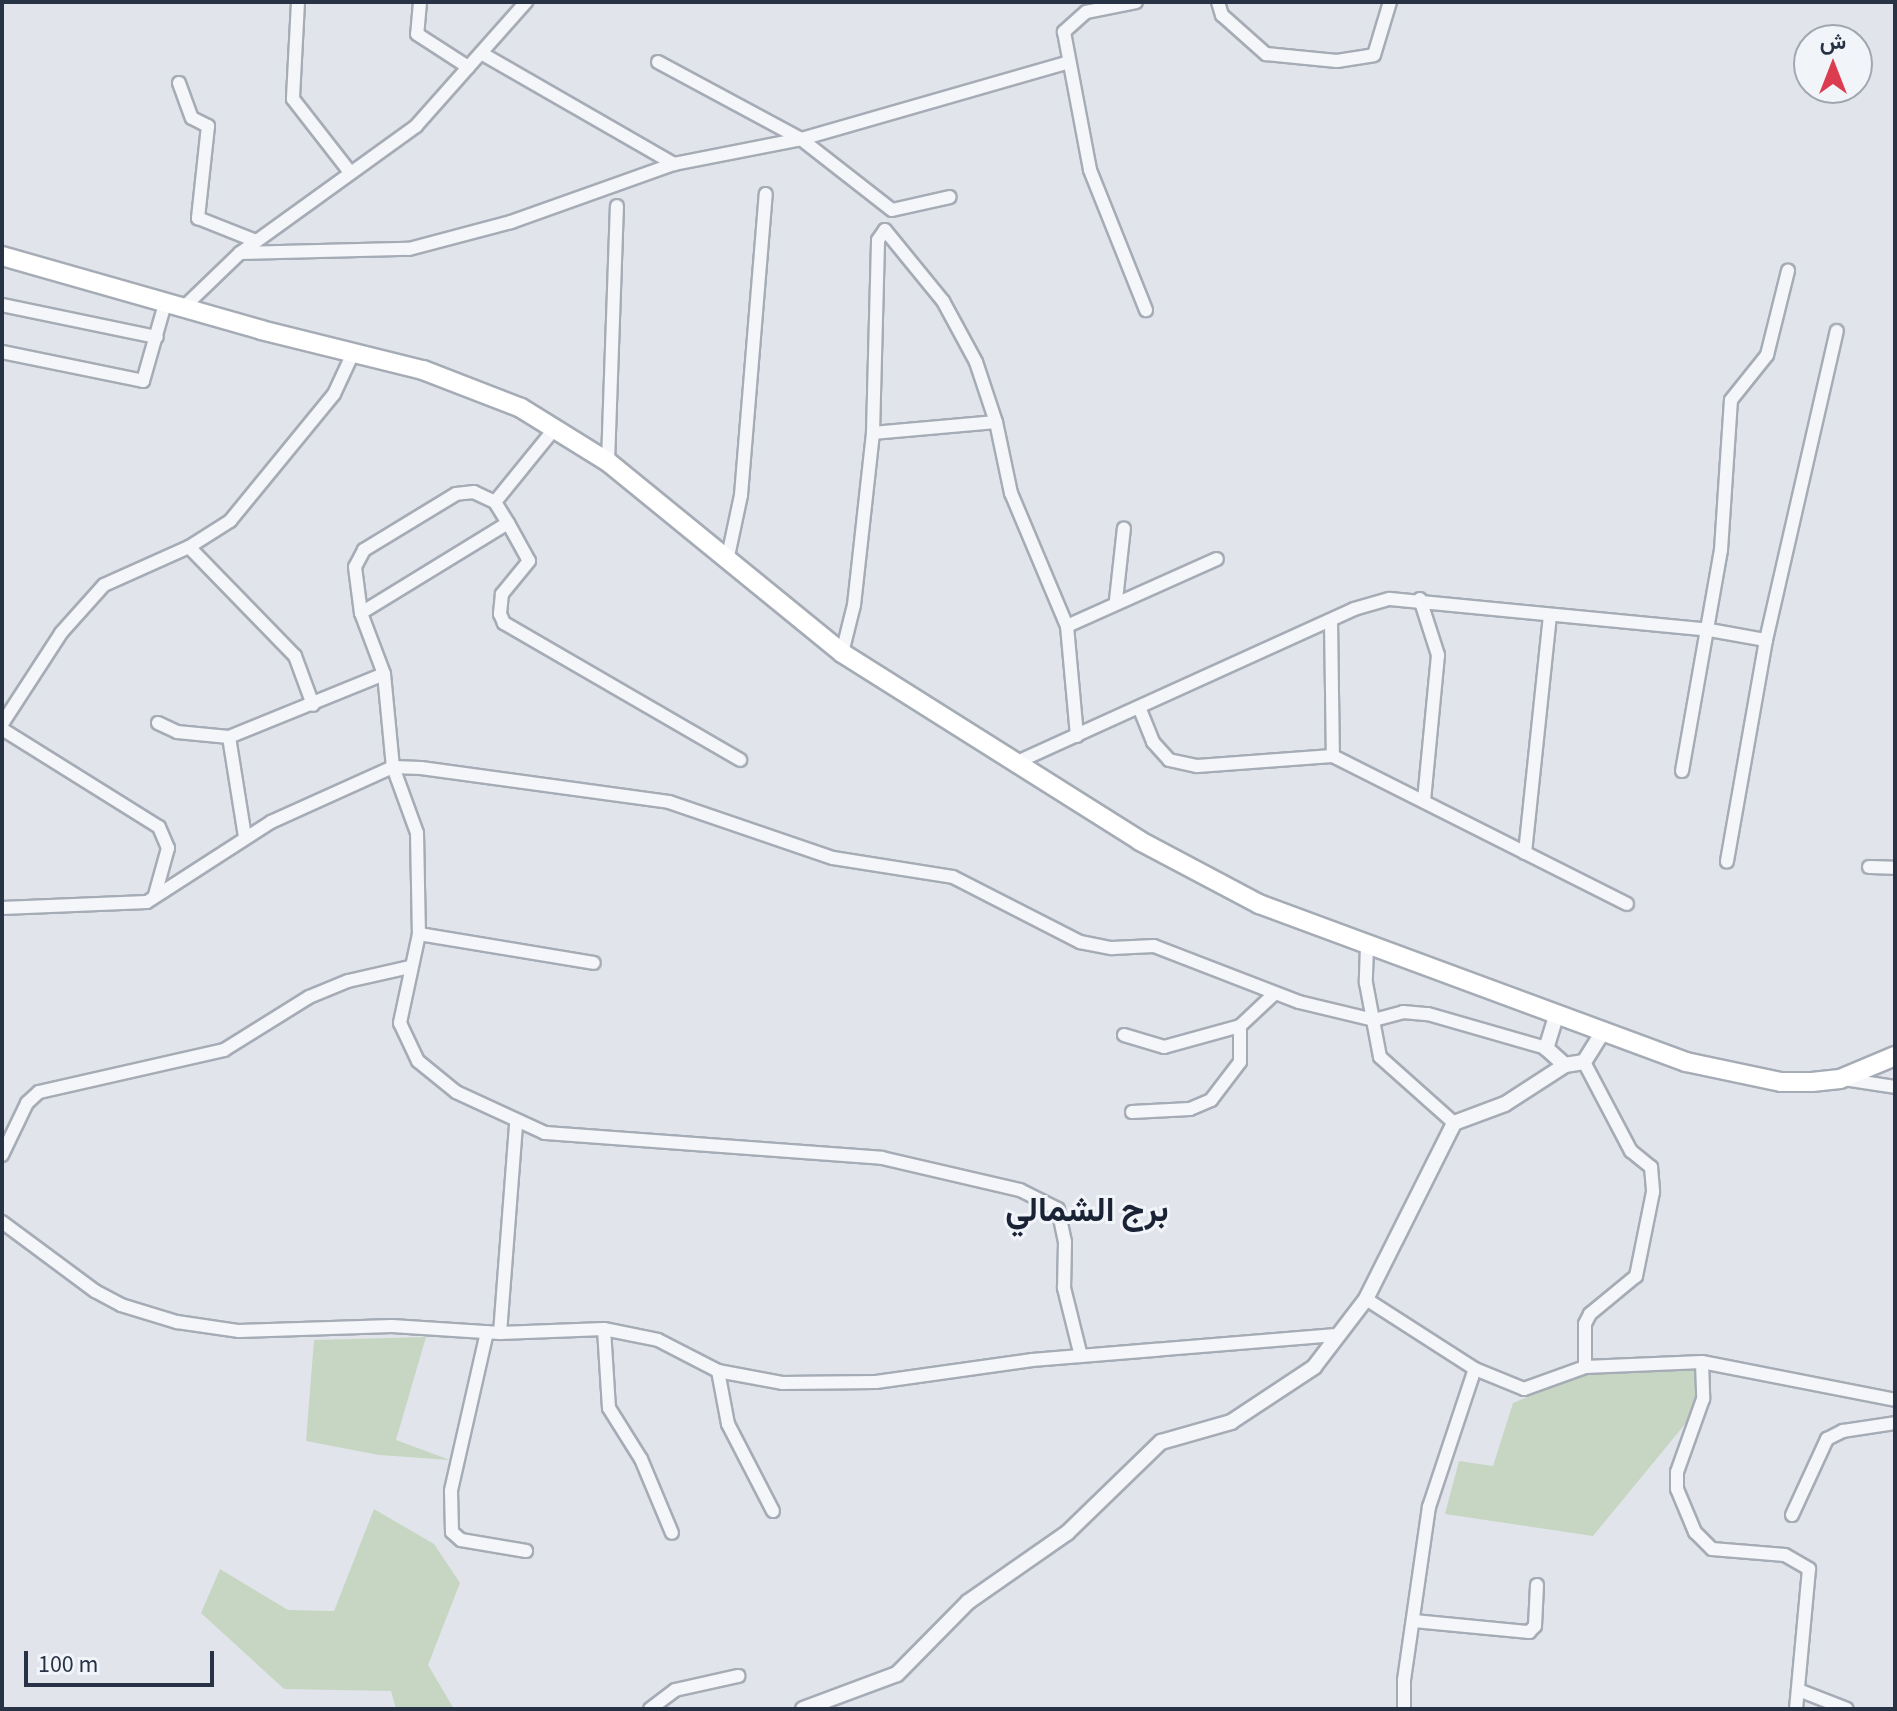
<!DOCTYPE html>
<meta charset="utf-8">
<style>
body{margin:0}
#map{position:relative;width:1897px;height:1711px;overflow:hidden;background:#e1e5eb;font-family:"Source Sans 3",Vazirmatn,sans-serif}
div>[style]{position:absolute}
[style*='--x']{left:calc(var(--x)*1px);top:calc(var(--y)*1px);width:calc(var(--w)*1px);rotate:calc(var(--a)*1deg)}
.green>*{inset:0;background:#c6d6c2}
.roads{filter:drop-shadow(2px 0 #a6acb6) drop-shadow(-2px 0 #a6acb6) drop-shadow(0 2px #a6acb6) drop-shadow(0 -2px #a6acb6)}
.minor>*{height:12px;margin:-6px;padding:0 6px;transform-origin:6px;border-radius:6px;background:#f5f6f9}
.tertiary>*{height:14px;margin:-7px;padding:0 7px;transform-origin:7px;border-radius:7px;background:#f5f6f9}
.primary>*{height:18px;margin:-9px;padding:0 9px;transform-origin:9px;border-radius:9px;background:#fff}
span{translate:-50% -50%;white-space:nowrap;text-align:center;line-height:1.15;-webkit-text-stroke:6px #f1f4f8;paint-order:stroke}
.district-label{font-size:34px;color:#1a2336;font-weight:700}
.frame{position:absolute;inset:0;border:4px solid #283245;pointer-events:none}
.north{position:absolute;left:1793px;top:24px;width:80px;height:80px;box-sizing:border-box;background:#f1f4f8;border:2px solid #a1a6b0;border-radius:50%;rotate:0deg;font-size:22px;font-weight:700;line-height:32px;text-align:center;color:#283245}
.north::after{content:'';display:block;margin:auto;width:28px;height:36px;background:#db3c50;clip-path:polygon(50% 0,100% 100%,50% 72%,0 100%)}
.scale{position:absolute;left:24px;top:1651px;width:190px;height:36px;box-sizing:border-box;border:4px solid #283245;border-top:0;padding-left:10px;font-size:24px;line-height:28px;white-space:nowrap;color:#283245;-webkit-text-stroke:6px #f1f4f8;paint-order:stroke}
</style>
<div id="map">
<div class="green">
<i style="clip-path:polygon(426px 1337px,396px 1440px,450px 1460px,379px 1455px,306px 1441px,314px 1340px)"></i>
<i style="clip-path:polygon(1696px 1368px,1695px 1412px,1593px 1536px,1445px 1514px,1459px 1461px,1493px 1466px,1513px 1403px,1584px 1373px)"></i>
<i style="clip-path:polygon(374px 1509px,434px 1544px,460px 1583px,428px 1665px,454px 1709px,396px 1709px,391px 1691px,284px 1689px,201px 1613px,220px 1569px,288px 1610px,334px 1611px)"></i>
</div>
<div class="roads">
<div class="minor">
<i style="--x:298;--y:2;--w:97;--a:93"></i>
<i style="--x:293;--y:99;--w:91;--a:52.1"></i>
<i style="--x:420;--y:2;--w:32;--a:95"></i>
<i style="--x:417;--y:34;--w:61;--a:32.9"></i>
<i style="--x:1136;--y:2;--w:51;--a:168.7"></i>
<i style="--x:1086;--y:12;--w:30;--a:138"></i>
<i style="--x:1064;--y:32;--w:140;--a:79.3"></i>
<i style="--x:1090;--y:170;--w:151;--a:68.2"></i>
<i style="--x:1218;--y:2;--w:14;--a:73"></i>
<i style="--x:1222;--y:15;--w:59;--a:41.6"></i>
<i style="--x:1266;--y:54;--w:71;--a:5.6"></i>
<i style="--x:1337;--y:61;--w:37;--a:-9"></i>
<i style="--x:1374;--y:55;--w:55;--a:-73.2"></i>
<i style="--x:481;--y:53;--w:223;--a:29.9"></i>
<i style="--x:658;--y:62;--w:162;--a:28.3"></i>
<i style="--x:801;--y:139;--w:115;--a:38"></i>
<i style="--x:892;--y:210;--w:59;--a:-12.6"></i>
<i style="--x:179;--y:83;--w:37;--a:70"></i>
<i style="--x:192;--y:118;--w:18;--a:27"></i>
<i style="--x:208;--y:126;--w:93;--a:96.2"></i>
<i style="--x:198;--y:218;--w:62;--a:21.6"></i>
<i style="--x:240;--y:253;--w:169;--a:-1.4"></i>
<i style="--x:409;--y:249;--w:106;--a:-14.8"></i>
<i style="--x:511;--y:222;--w:173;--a:-19.6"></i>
<i style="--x:674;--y:164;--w:129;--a:-11.1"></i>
<i style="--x:801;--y:139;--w:276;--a:-16"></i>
<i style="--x:2;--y:305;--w:158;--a:11.7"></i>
<i style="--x:185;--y:306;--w:76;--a:-43.9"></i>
<i style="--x:240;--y:253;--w:217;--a:-35.8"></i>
<i style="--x:416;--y:126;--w:166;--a:-48.4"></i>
<i style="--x:2;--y:352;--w:144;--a:11.6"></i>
<i style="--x:143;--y:381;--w:84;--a:-74.1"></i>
<i style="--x:873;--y:433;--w:123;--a:-5.1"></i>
<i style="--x:608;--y:462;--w:256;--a:-88"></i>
<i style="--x:495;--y:502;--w:23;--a:-155"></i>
<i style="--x:474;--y:492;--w:18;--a:174"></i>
<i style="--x:456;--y:494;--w:108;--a:148.7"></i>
<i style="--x:364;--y:550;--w:19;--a:118"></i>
<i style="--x:355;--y:567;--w:46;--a:82.6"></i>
<i style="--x:361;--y:613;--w:65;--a:69.3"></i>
<i style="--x:384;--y:674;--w:93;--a:84.5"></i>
<i style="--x:393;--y:767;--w:70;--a:70"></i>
<i style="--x:417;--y:833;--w:101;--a:88.9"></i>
<i style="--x:419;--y:934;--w:91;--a:102.1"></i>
<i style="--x:400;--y:1023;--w:42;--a:64.7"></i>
<i style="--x:418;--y:1061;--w:49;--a:39.2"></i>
<i style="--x:456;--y:1092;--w:98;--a:24.7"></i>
<i style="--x:545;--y:1133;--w:338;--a:4.2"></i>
<i style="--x:882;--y:1158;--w:142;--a:13.1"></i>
<i style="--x:1020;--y:1190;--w:42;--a:26.6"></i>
<i style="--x:1058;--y:1209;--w:34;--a:78"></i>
<i style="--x:1065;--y:1242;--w:46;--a:91.2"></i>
<i style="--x:1064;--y:1288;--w:70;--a:76"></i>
<i style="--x:508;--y:523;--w:43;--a:61.1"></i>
<i style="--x:529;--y:561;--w:43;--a:129.3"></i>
<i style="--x:502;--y:594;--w:20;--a:96"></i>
<i style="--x:500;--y:614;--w:10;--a:66"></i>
<i style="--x:504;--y:623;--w:273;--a:30.1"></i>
<i style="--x:189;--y:547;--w:152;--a:45.8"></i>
<i style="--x:295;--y:656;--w:52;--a:69.8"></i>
<i style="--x:727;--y:561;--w:67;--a:-78"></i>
<i style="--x:741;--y:495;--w:302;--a:-85.3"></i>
<i style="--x:1420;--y:599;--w:59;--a:72.2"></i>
<i style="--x:1438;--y:655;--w:146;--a:95.5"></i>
<i style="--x:1116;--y:600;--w:72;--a:-83.7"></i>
<i style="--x:361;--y:613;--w:172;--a:-31.5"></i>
<i style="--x:508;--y:523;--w:25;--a:-122"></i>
<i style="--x:495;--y:502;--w:97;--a:-50.9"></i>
<i style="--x:1331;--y:620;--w:136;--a:89.2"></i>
<i style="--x:1766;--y:640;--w:317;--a:-77.1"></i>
<i style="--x:842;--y:653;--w:49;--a:-76"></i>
<i style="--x:854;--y:605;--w:173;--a:-83.7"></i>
<i style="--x:873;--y:433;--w:193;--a:-88.5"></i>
<i style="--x:878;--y:240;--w:12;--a:-55"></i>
<i style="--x:885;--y:230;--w:92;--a:50.8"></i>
<i style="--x:943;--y:301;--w:69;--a:61.6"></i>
<i style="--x:976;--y:362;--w:63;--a:71.6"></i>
<i style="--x:996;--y:422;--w:73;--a:78.1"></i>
<i style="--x:1011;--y:493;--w:144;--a:67.2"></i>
<i style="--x:1139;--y:707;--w:38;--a:68"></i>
<i style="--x:1153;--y:742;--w:24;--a:48"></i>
<i style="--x:1169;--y:760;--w:29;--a:12"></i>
<i style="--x:1197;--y:766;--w:136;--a:-4.2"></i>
<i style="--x:1333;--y:756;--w:329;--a:26.7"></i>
<i style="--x:158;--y:723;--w:21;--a:25"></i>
<i style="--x:177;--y:732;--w:52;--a:5.5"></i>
<i style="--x:229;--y:737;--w:167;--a:-22.1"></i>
<i style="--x:2;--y:724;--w:108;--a:-57"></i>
<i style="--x:61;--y:633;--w:64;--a:-48.1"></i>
<i style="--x:104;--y:585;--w:93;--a:-24.1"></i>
<i style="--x:189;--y:547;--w:49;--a:-32.4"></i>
<i style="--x:230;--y:521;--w:164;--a:-50.7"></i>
<i style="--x:334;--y:394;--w:45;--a:-65.1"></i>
<i style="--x:2;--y:729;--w:185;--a:32"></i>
<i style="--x:159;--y:827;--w:23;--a:67"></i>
<i style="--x:168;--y:848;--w:49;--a:105.5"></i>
<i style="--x:1077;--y:736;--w:110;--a:-95.2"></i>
<i style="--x:1067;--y:626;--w:164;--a:-24.1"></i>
<i style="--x:229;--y:737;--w:101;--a:80.9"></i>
<i style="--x:1015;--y:763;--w:372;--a:-24.4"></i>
<i style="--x:1354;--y:609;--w:37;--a:-16"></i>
<i style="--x:1390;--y:599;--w:315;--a:5.5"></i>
<i style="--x:1704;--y:629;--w:63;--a:10.1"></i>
<i style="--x:1766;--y:640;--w:225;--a:100"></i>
<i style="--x:1682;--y:771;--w:224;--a:-80"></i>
<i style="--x:1721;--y:550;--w:150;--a:-86.2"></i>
<i style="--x:1731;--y:400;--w:58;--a:-51.3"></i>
<i style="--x:1767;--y:355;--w:87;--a:-76"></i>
<i style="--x:1525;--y:853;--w:238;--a:-84"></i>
<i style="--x:1869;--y:867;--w:26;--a:2"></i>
<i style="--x:2;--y:908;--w:145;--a:-2.4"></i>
<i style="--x:147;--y:902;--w:148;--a:-32.8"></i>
<i style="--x:271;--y:822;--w:134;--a:-24.3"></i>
<i style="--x:393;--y:767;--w:28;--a:2"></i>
<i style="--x:421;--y:768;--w:250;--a:7.8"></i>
<i style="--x:669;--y:802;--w:173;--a:18.9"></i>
<i style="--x:833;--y:858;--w:121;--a:9"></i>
<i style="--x:953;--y:877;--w:143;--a:27.1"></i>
<i style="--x:1080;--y:942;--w:33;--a:11"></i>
<i style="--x:1112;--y:948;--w:42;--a:-2.7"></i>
<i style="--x:1154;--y:946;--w:155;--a:21.1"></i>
<i style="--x:1299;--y:1002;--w:77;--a:13.5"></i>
<i style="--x:1374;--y:1020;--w:30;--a:-15"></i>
<i style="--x:1403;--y:1012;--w:25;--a:5"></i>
<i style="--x:1428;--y:1014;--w:123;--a:16.1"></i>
<i style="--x:419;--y:934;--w:177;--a:9.4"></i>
<i style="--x:1367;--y:946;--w:37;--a:92"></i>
<i style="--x:1366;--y:983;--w:75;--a:79.3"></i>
<i style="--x:1380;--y:1057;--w:99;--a:41.7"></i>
<i style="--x:1124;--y:1035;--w:42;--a:16.7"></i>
<i style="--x:1164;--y:1047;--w:79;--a:-15.4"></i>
<i style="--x:1240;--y:1026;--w:47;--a:-43.3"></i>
<i style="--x:1584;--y:1062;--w:101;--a:62.2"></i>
<i style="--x:1631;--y:1151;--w:26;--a:39"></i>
<i style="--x:1651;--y:1167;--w:25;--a:85"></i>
<i style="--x:1653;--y:1192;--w:86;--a:101.4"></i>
<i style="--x:1636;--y:1276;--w:60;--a:140.4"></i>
<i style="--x:1590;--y:1314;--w:11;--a:117"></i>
<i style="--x:1585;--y:1324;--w:43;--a:90"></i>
<i style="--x:1843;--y:1079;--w:53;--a:8.7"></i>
<i style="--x:1132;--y:1112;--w:58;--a:-3"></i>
<i style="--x:1190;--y:1109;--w:23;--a:-23"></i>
<i style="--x:1211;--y:1100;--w:48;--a:-52.7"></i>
<i style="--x:1240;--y:1062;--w:36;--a:-90"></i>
<i style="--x:2;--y:1155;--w:58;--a:-64.3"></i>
<i style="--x:27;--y:1103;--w:16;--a:-43"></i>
<i style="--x:39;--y:1092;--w:190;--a:-12.8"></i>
<i style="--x:224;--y:1050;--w:100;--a:-31.9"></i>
<i style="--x:309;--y:997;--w:42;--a:-22.3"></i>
<i style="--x:348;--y:981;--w:64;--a:-12.7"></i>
<i style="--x:2;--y:1222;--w:116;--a:36.6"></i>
<i style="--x:95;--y:1291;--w:30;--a:28"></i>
<i style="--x:121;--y:1305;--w:59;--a:16.9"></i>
<i style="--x:177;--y:1322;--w:63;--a:8.3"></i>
<i style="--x:239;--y:1331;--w:153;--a:-1.9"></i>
<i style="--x:392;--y:1326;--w:108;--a:3.7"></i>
<i style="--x:500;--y:1333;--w:104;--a:-2.2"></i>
<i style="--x:604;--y:1329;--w:55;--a:11.5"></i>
<i style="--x:658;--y:1340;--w:68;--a:27.3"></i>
<i style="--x:718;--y:1371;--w:65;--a:10.6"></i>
<i style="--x:782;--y:1383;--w:94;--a:-0.6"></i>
<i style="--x:876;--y:1382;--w:158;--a:-8"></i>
<i style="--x:1032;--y:1360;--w:305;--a:-4.7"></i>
<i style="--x:1366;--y:1299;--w:130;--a:32.7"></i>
<i style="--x:1475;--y:1369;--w:53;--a:22.2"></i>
<i style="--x:1524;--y:1389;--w:65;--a:-19.8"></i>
<i style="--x:1585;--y:1367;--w:117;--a:-2.4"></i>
<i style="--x:1702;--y:1362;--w:197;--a:11.1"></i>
<i style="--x:604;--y:1329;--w:79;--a:86.4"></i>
<i style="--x:609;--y:1408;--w:60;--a:57.9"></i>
<i style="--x:641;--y:1459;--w:80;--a:67.3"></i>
<i style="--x:487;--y:1332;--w:163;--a:102.8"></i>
<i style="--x:451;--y:1491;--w:41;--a:88.6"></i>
<i style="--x:452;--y:1532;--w:12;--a:42"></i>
<i style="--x:461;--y:1540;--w:66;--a:9.6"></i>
<i style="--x:500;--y:1333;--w:211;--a:-85.6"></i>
<i style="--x:1702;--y:1362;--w:37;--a:88"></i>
<i style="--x:1703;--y:1399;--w:77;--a:109.6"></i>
<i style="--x:1677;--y:1472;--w:17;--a:90"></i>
<i style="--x:1677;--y:1489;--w:47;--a:67.3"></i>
<i style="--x:1695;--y:1532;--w:24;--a:45"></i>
<i style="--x:1712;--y:1549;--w:73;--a:4.7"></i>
<i style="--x:1785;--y:1555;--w:28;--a:30"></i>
<i style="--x:1809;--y:1569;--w:141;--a:95.3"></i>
<i style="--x:718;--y:1371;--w:54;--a:79.3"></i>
<i style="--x:728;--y:1424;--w:98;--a:62.7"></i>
<i style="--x:1792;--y:1515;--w:84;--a:-65.3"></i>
<i style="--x:1827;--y:1439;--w:18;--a:-27"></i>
<i style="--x:1843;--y:1431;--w:53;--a:-8.7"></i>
<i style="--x:1414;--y:1621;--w:116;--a:5.5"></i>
<i style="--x:1529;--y:1632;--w:8;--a:-45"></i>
<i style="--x:1535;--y:1626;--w:41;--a:-87.2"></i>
<i style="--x:1801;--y:1691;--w:49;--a:21.4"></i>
<i style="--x:650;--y:1709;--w:31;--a:-37"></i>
<i style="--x:675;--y:1690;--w:65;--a:-12.5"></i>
<i style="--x:1404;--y:1709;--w:29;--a:-90"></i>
<i style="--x:1404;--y:1680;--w:175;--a:-81.8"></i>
<i style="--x:1429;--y:1507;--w:145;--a:-71.6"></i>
</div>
<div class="tertiary">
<i style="--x:1557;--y:1013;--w:37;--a:107"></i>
<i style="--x:1546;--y:1048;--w:25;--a:42"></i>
<i style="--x:803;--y:1709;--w:100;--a:-20.4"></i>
<i style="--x:897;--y:1674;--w:101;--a:-45.4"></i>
<i style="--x:968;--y:1602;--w:121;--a:-34.9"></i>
<i style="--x:1067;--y:1533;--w:131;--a:-44.1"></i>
<i style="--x:1161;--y:1442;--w:73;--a:-15.9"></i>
<i style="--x:1231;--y:1422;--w:100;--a:-33.5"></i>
<i style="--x:1314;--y:1367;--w:86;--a:-52.6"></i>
<i style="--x:1366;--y:1299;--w:197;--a:-63.4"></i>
<i style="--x:1454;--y:1123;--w:54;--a:-20.4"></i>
<i style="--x:1505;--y:1104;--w:72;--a:-33"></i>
<i style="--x:1565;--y:1065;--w:19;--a:-9"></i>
<i style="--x:1584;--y:1062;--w:36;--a:-58"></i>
</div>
<div class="primary">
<i style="--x:2;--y:256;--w:269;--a:15.9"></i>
<i style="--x:261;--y:330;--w:167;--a:13.9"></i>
<i style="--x:423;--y:370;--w:105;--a:21.2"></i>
<i style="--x:521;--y:408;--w:102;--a:31.8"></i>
<i style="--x:608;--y:462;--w:302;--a:39.2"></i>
<i style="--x:842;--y:653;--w:352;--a:32.2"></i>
<i style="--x:1140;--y:841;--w:135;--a:27.9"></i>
<i style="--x:1259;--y:904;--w:455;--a:20.3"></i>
<i style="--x:1686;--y:1062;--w:97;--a:11.9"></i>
<i style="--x:1781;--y:1082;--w:31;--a:0"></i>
<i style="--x:1812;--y:1082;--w:28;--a:-6"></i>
<i style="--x:1840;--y:1079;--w:60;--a:-22.7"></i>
</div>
</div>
<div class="district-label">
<span style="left:1087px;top:1211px">برج الشمالي</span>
</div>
<div class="frame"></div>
<div class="north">ش</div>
<div class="scale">100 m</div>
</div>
